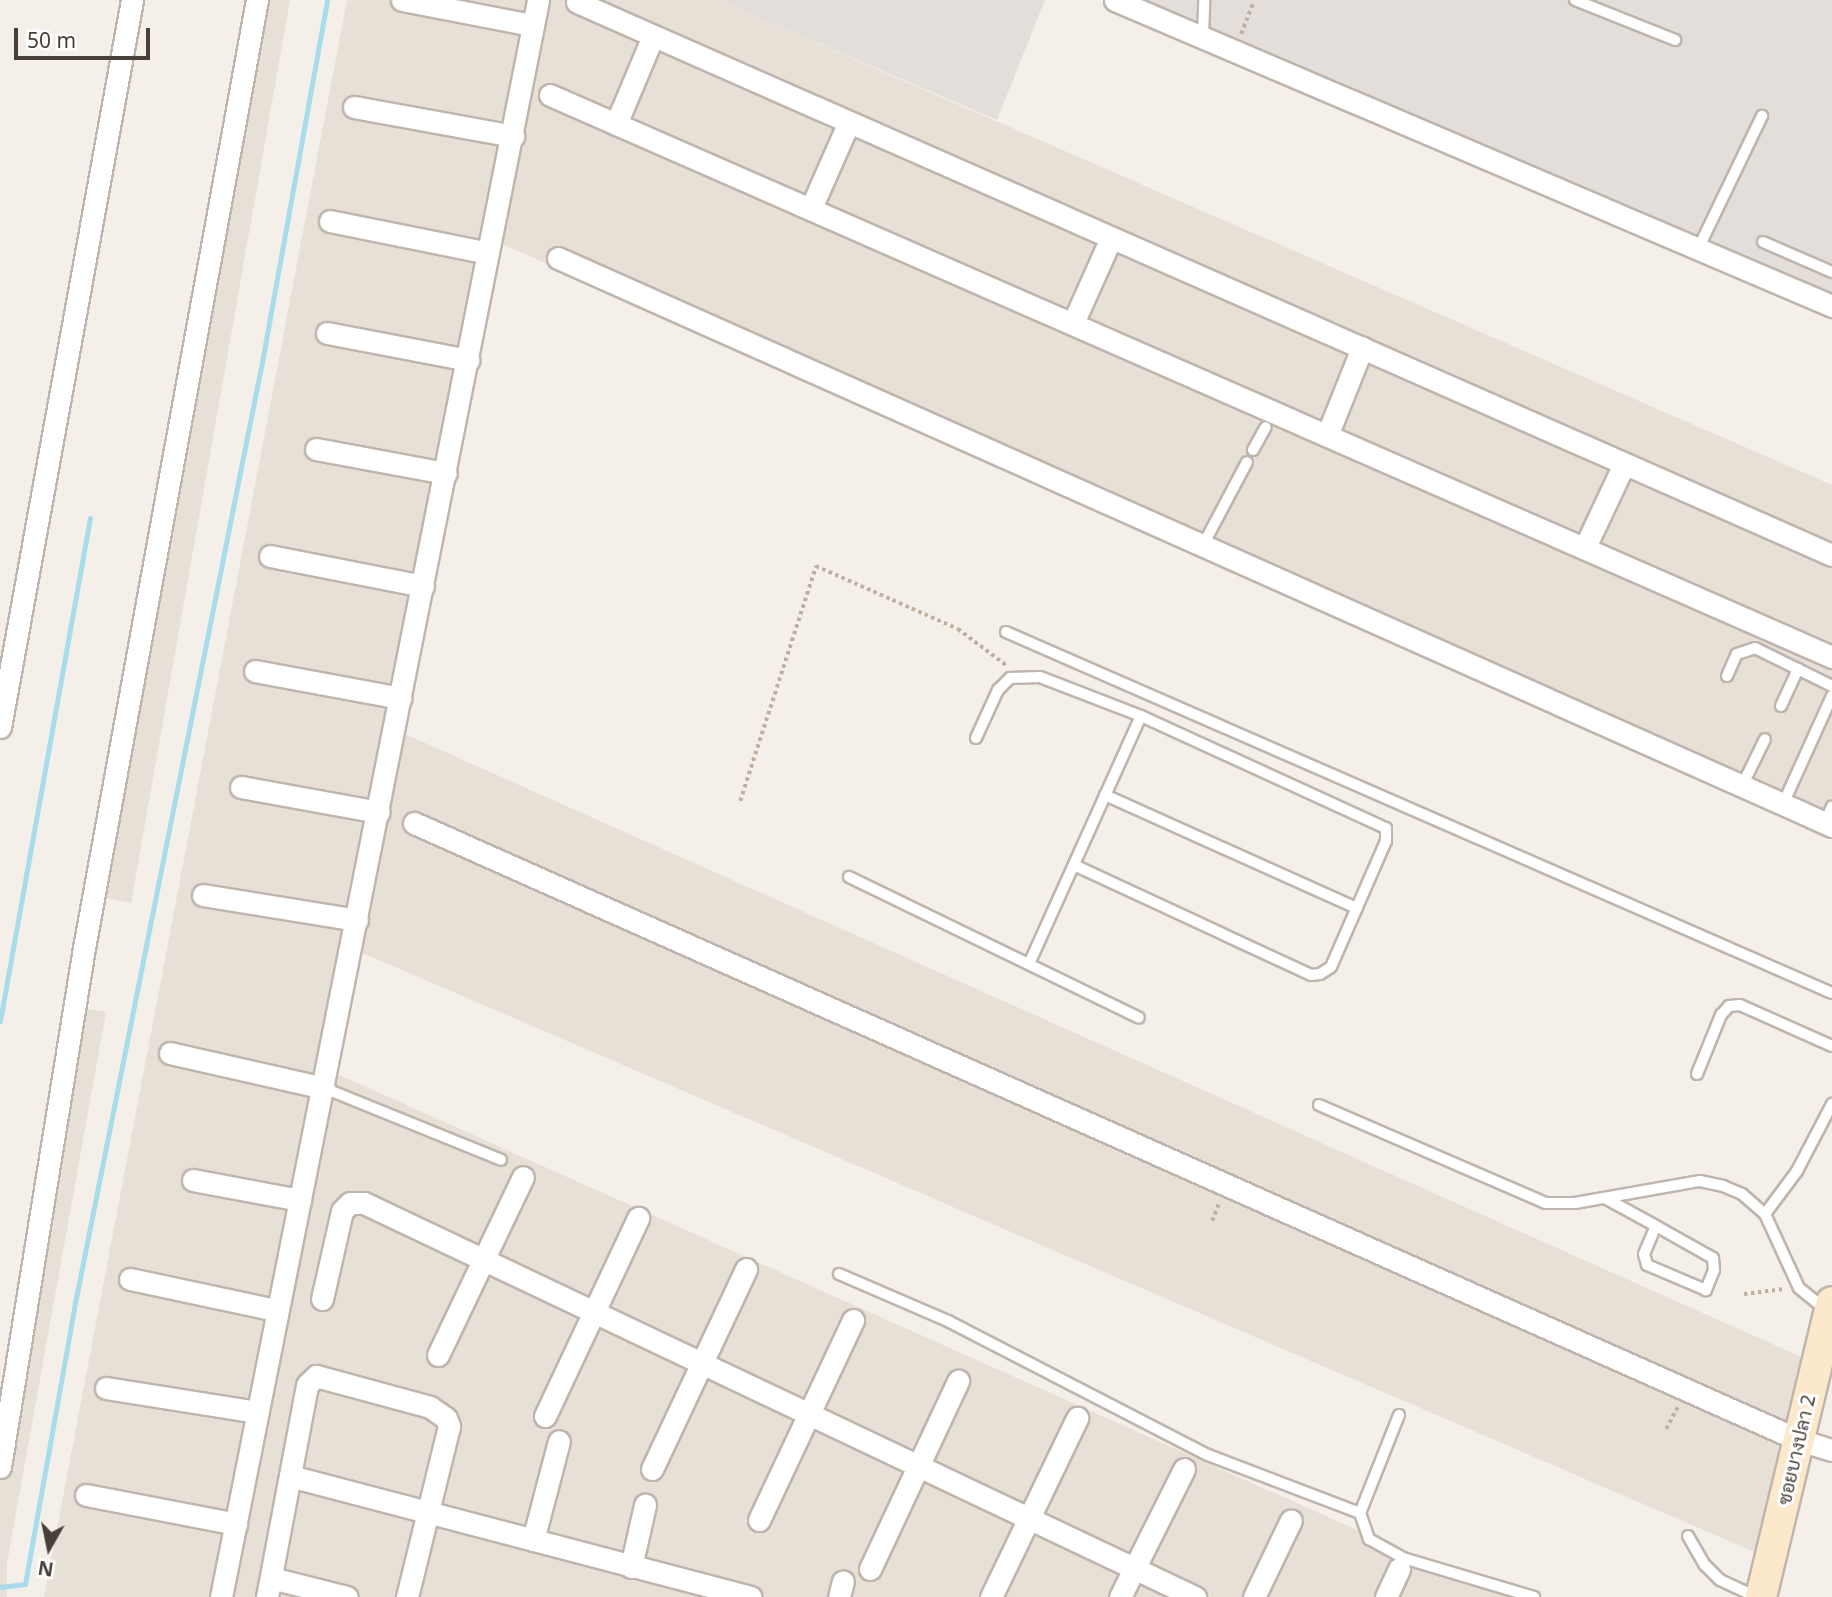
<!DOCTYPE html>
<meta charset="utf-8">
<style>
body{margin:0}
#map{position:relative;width:1832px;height:1597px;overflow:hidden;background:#f4efe9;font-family:"Noto Sans",Sarabun,sans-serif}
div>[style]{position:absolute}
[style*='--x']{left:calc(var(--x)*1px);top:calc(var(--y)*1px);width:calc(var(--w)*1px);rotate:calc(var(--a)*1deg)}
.residential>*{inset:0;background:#e7e0d7}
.industrial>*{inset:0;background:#e3deda}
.stream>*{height:5px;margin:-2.5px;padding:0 2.5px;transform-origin:2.5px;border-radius:2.5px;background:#a8dced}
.path>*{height:3.5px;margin-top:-1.75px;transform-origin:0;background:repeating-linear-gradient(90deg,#c0ae9e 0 3.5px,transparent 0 7px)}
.roads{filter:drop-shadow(2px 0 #bfb5ac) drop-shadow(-2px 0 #bfb5ac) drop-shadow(0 2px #bfb5ac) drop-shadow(0 -2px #bfb5ac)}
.lane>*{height:10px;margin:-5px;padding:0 5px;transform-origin:5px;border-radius:5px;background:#fff}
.street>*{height:21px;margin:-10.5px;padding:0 10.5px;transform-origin:10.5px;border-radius:10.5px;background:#fff}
.secondary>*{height:30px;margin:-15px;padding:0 15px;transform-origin:15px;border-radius:15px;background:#fce8cb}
span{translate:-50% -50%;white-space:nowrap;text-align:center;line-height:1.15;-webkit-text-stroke:6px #fff;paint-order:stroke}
.street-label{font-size:19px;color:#473f38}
.north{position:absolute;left:14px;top:1513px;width:70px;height:70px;-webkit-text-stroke:5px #fff;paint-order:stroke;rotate:189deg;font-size:19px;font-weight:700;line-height:28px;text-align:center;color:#473f38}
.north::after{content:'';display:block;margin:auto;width:24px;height:32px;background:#473f38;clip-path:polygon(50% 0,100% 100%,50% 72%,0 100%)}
.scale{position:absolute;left:14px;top:28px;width:136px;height:32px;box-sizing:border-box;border:4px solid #473f38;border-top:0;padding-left:9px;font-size:21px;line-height:24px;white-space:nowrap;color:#473f38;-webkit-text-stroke:5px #fff;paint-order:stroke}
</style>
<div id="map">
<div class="residential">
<i style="clip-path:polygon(257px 0,290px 0,131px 903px,94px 896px)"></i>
<i style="clip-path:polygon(347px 0,718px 0,1832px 485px,1832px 830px,495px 241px,396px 730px,1817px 1364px,1771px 1559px,351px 948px,328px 1070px,1507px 1597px,44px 1597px)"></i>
<i style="clip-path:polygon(74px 1007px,106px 1012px,7px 1563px,7px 1597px,0 1597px,0 1413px)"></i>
</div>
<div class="industrial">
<i style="clip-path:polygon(718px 0,1045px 0,997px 120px)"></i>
<i style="clip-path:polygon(1113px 0,1832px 0,1832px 314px)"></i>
</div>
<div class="stream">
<i style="--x:0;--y:1021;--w:511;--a:-79.86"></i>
<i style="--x:0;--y:1587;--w:25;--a:-7"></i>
<i style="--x:25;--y:1584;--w:280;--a:-79.9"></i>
<i style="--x:74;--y:1308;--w:964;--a:-78.76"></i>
<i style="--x:262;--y:362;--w:368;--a:-79.8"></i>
</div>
<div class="path">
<i style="--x:1241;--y:34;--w:33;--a:-69"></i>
<i style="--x:740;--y:801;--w:247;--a:-72.1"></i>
<i style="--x:816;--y:566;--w:155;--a:23.9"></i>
<i style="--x:958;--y:629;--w:60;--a:36.9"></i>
<i style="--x:1212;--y:1221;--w:19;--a:-69"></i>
<i style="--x:1744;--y:1294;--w:40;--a:-7.1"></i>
<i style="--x:1666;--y:1429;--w:26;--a:-62"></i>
</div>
<div class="roads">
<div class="lane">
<i style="--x:1575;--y:0;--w:108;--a:21.8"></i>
<i style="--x:1203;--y:37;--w:37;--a:-88"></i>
<i style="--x:1763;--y:242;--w:75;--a:23.5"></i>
<i style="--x:1698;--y:249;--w:148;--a:-64.3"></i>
<i style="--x:1253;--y:450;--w:26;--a:-61"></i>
<i style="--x:1202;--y:547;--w:96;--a:-62.1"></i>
<i style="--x:1006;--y:632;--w:901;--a:23.61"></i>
<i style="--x:1727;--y:676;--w:24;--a:-66"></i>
<i style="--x:1737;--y:654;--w:19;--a:-18"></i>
<i style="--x:1755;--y:648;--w:86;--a:26.3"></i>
<i style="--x:1781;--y:706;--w:41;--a:-65.3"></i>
<i style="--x:976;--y:738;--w:53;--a:-65.4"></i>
<i style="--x:998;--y:690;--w:17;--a:-45"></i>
<i style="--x:1010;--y:678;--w:30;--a:-2"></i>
<i style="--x:1040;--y:677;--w:108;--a:21.1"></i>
<i style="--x:1141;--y:716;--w:269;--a:24.6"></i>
<i style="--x:1386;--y:828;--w:13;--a:90"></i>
<i style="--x:1386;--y:841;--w:137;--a:113.6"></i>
<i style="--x:1331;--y:967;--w:13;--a:148"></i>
<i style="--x:1320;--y:974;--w:9;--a:174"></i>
<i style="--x:1311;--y:975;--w:261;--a:-155.1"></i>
<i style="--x:1742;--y:786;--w:52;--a:-63.9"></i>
<i style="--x:1105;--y:795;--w:276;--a:24.2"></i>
<i style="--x:1783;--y:804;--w:119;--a:-65.6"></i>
<i style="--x:1825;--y:822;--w:17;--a:-66"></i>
<i style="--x:849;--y:877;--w:322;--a:25.9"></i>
<i style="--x:1029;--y:964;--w:272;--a:-65.7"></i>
<i style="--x:1697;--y:1074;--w:64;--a:-67.9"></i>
<i style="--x:1721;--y:1015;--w:12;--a:-48"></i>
<i style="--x:1729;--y:1006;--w:11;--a:-5"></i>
<i style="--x:1740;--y:1005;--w:101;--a:24"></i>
<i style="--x:324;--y:1088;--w:191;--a:22.1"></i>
<i style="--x:1319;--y:1105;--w:246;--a:23.4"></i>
<i style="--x:1545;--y:1203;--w:30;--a:0"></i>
<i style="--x:1575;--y:1203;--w:127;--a:-10"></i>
<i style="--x:1700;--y:1181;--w:24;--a:12"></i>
<i style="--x:1723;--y:1186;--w:21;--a:23"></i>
<i style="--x:1742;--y:1194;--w:30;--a:41"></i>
<i style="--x:1765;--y:1214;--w:81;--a:65.3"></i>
<i style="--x:1799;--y:1288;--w:36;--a:39"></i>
<i style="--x:1605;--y:1198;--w:58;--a:28.8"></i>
<i style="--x:1656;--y:1226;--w:65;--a:29.3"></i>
<i style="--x:1713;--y:1258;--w:12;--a:85"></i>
<i style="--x:1714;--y:1270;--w:22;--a:112"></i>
<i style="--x:1706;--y:1290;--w:64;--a:-157"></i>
<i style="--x:1647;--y:1265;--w:11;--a:-105"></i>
<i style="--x:1644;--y:1254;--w:30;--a:-67"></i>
<i style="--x:1765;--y:1214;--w:54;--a:-53.3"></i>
<i style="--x:1797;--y:1171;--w:76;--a:-62.4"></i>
<i style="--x:839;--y:1274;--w:119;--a:23.3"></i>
<i style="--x:948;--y:1321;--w:292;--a:27.3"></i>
<i style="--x:1208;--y:1455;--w:163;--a:20.9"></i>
<i style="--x:1399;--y:1415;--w:105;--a:111.7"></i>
<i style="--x:1360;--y:1513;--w:28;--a:71"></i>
<i style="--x:1369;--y:1539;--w:39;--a:29"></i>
<i style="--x:1403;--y:1558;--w:137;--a:16.6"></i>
<i style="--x:1688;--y:1536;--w:34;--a:60"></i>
<i style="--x:1705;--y:1565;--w:21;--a:45"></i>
<i style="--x:1720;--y:1580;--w:40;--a:25"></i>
</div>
<div class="street">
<i style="--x:402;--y:0;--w:132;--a:10.9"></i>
<i style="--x:1115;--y:0;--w:780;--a:23.11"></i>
<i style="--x:577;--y:2;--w:1371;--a:23.78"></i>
<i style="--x:550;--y:95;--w:1400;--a:23.67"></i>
<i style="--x:354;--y:107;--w:162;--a:10.3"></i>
<i style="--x:616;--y:124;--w:95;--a:-67.2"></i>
<i style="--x:811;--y:208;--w:94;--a:-66.2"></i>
<i style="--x:330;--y:221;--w:161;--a:11.4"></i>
<i style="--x:558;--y:258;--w:1395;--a:24.03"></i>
<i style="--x:1073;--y:323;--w:93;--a:-65.9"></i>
<i style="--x:327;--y:333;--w:144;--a:10.8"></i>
<i style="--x:1328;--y:433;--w:92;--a:-68.2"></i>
<i style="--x:316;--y:449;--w:132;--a:10.5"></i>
<i style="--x:1585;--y:547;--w:92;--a:-64.8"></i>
<i style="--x:270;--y:556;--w:156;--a:11.1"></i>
<i style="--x:255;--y:671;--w:148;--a:10.5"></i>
<i style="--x:0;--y:727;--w:739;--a:-79.71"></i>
<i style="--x:241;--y:787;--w:140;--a:10.3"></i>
<i style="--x:414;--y:823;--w:1516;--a:24.01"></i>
<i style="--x:1799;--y:1440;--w:34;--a:17"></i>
<i style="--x:203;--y:895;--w:156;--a:9.2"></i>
<i style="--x:170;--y:1053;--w:158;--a:12.8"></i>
<i style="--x:193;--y:1180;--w:109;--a:10.6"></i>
<i style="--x:130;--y:1279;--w:149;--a:12"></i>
<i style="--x:322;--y:1299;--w:90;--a:-77.2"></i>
<i style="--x:342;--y:1211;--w:11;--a:-45"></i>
<i style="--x:350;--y:1203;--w:14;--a:0"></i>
<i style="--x:364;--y:1203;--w:920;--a:25.37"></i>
<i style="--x:438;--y:1355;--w:197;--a:-64.5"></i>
<i style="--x:106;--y:1388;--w:153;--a:9"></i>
<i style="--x:545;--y:1416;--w:219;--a:-64.8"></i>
<i style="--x:0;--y:1467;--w:526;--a:-80.81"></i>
<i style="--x:84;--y:948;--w:964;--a:-79.66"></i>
<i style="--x:652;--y:1469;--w:221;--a:-64.8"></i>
<i style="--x:290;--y:1476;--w:476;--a:14.7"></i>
<i style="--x:86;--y:1495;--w:153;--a:10.9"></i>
<i style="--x:759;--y:1520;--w:221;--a:-64.8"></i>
<i style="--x:533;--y:1540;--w:102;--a:-75.3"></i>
<i style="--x:631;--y:1567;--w:64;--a:-77.3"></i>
<i style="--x:870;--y:1569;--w:208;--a:-64.9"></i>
<i style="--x:271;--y:1578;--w:78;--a:14"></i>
<i style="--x:221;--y:1597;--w:1628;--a:-78.77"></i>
<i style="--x:267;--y:1597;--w:216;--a:-79.3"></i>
<i style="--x:307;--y:1385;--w:13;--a:-45"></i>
<i style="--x:316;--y:1376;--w:118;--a:15.2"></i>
<i style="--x:430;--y:1407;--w:19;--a:35"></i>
<i style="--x:446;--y:1418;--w:9;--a:69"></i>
<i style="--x:449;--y:1426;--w:176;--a:103.8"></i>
<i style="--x:839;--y:1597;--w:16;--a:-76"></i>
<i style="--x:991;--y:1597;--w:199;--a:-64.3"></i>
<i style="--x:1120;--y:1597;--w:143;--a:-63.4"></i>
<i style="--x:1254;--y:1597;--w:85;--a:-64.3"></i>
<i style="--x:1386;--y:1597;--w:31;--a:-65"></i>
</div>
<div class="secondary">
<i style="--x:1761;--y:1597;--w:303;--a:-76.5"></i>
</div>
</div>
<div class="street-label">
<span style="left:1797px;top:1450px;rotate:-77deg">ซอยบางปลา 2</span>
</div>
<div class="north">N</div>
<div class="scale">50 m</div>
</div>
